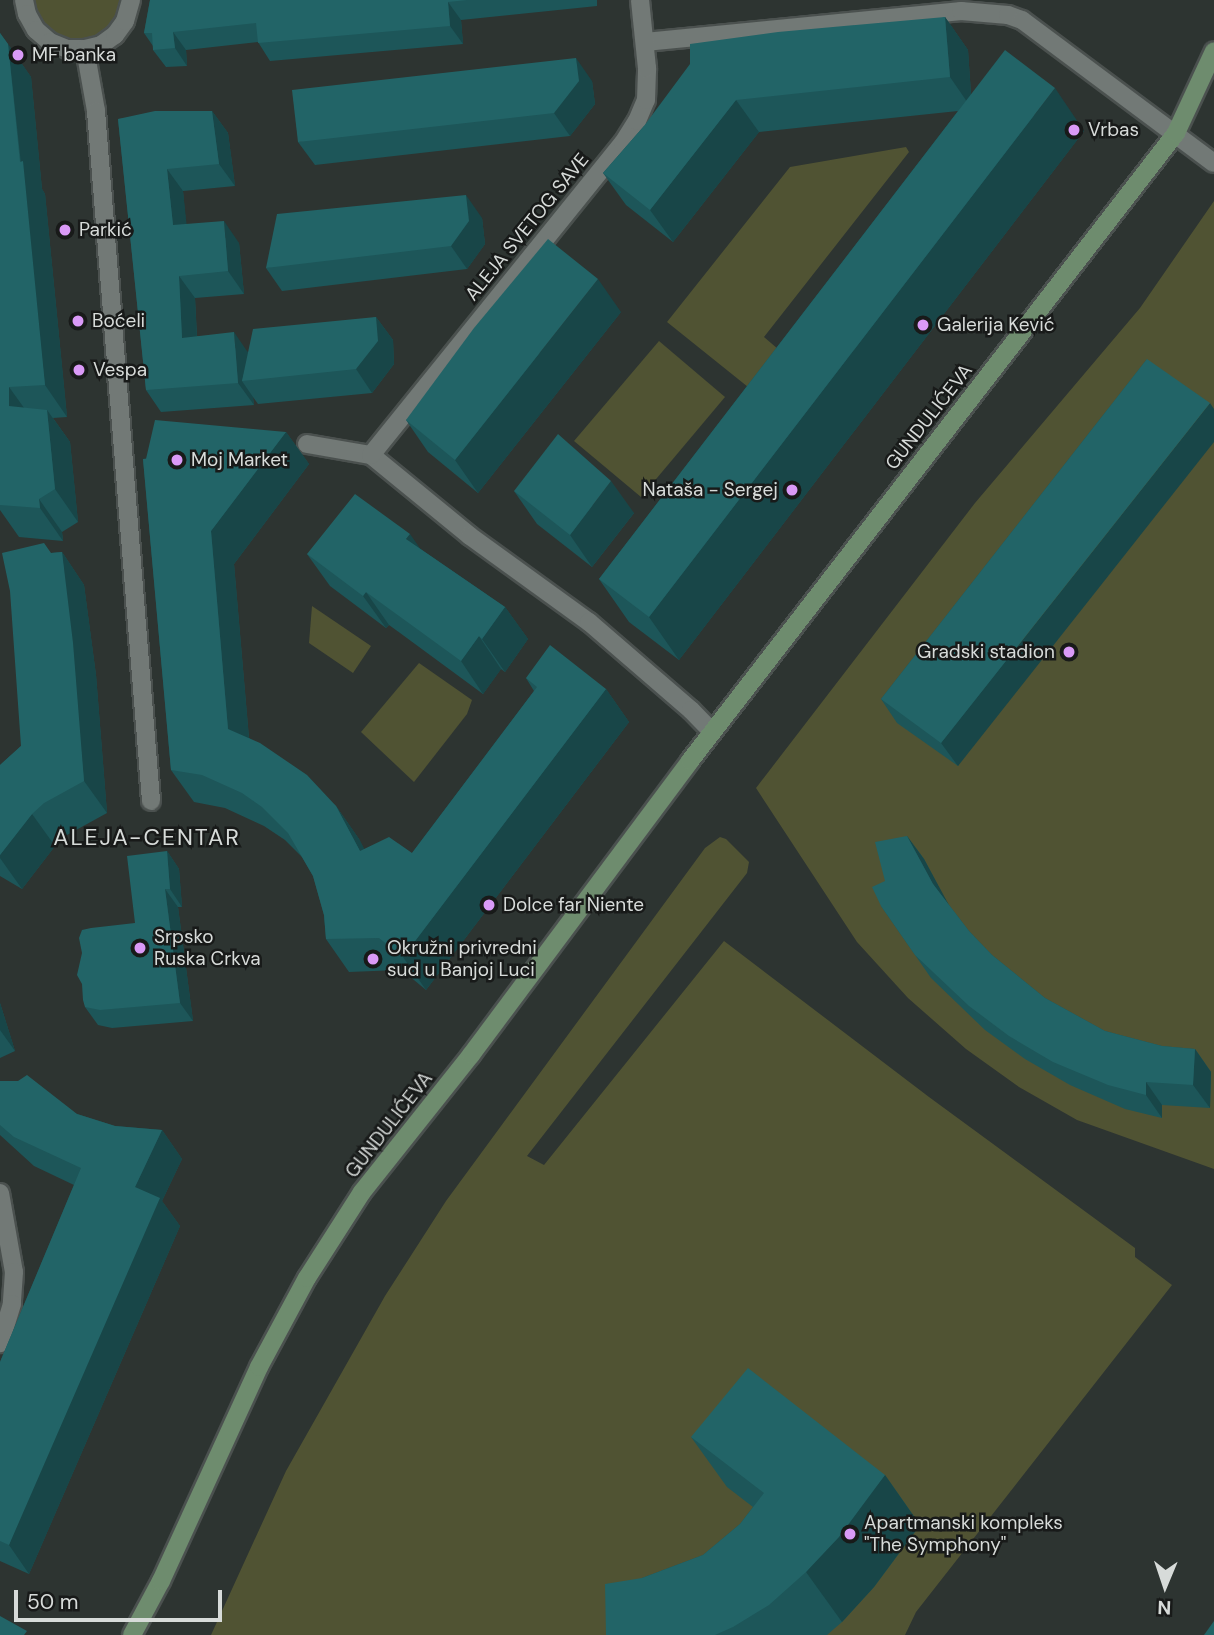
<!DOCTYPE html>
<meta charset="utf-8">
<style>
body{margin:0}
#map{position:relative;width:1214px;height:1635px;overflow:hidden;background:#2d3431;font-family:"DM Sans",sans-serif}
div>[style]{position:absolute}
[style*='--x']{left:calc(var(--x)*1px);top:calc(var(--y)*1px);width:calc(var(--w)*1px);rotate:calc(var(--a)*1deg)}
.green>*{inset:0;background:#505333}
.roads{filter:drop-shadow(2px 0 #4b514f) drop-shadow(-2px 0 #4b514f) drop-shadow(0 2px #4b514f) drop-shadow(0 -2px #4b514f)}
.street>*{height:18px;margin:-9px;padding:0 9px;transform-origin:9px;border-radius:9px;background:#727976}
.secondary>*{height:18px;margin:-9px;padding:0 9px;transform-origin:9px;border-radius:9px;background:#6e8c6e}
.wall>*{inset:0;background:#1d5659}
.shaded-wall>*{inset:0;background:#184648}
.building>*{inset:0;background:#226467}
.dots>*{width:19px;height:19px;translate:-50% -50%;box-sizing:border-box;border:4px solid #181a19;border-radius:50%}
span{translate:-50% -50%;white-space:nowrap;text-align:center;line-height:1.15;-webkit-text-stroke:5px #181a19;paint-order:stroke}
.poi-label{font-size:19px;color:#d7dbd9}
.left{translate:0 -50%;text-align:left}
.right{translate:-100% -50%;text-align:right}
.street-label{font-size:19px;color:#d7dbd9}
.quarter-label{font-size:23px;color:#d7dbd9;letter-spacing:2px}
.north{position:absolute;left:1130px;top:1551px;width:70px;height:70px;-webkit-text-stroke:5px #181a19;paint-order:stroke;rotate:182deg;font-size:19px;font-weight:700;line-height:28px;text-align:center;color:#d7dbd9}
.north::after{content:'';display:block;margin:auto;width:24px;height:32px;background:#d7dbd9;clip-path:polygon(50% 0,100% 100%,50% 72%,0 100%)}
.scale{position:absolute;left:14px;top:1590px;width:208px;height:32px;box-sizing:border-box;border:4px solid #d7dbd9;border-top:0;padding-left:9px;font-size:21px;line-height:24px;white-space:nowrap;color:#d7dbd9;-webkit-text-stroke:5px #181a19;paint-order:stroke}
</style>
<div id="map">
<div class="green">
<i style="clip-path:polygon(33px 0,122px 0,116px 19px,109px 28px,89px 40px,78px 41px,66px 40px,46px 29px,39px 19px)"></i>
<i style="clip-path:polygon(906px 147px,909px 152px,764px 337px,778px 349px,748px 387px,667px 322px,790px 167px)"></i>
<i style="clip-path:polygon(1214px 201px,1214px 1169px,1077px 1120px,1019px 1087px,966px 1049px,908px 998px,857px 942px,756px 788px,975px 503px,1140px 308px)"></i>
<i style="clip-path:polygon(659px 341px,725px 397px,641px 497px,574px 441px)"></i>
<i style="clip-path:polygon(312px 606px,371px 646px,353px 673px,309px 643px)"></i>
<i style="clip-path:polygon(419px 663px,472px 700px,467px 714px,414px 782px,361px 732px)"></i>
<i style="clip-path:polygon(720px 837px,726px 839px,749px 862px,747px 873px,527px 1156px,544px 1165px,724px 941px,929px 1097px,1135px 1248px,1135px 1257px,1172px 1285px,916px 1612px,905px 1635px,211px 1635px,286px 1471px,385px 1296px,446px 1201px,705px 848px)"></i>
</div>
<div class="roads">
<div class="street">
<i style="--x:24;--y:0;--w:14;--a:78"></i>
<i style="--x:27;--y:14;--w:18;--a:61"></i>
<i style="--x:36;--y:30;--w:18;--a:41"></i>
<i style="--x:50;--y:42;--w:18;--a:22"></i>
<i style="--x:67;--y:49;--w:18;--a:0"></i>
<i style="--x:85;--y:49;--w:16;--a:-14"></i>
<i style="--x:101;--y:45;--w:17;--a:-36"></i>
<i style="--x:115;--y:35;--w:17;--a:-54"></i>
<i style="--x:125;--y:21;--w:22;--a:-74"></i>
<i style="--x:645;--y:42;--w:318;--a:-5.6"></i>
<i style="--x:961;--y:11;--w:47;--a:4.9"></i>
<i style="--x:1008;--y:15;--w:15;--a:20"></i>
<i style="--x:1022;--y:20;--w:239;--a:36.7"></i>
<i style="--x:85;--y:49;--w:63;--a:79.9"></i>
<i style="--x:96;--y:111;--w:692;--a:85.44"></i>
<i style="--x:307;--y:444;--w:65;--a:9.8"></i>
<i style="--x:371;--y:455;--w:128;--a:39.3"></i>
<i style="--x:470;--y:536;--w:147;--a:35.9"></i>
<i style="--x:589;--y:622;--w:135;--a:40.8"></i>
<i style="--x:691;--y:710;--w:30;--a:46"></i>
<i style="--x:371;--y:455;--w:401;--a:-51.1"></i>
<i style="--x:623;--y:143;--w:26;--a:-58"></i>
<i style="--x:637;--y:121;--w:23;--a:-67"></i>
<i style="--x:646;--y:100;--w:32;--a:-88"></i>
<i style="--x:647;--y:68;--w:68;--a:-95.9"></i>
<i style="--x:0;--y:1193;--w:80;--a:80"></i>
<i style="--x:14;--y:1272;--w:32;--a:94"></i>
<i style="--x:12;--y:1304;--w:41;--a:107.1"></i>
</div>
<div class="secondary">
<i style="--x:132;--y:1635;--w:61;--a:-61.8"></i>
<i style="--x:161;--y:1581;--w:235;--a:-65.4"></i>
<i style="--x:259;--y:1367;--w:101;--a:-61.7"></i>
<i style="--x:307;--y:1278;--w:102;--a:-57.4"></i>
<i style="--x:362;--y:1192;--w:175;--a:-51.5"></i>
<i style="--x:471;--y:1055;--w:367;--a:-53.3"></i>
<i style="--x:690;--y:761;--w:794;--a:-52.26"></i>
<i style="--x:1176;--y:133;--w:90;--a:-65.1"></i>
</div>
</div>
<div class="wall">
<i style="clip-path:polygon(150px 0,597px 0,597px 6px,461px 20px,463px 44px,270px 61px,258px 42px,186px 50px,187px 66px,166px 67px,153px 50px,153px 46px,144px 33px)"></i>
<i style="clip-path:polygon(945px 17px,968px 50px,971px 94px,1084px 131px,679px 660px,629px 622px,599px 579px,958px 111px,759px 132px,673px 242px,626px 205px,603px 173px,644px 126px)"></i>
<i style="clip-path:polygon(0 33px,31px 77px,42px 189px,45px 194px,67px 417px,53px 418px,70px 442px,78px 522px,62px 532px,63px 541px,19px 537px,0 510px)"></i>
<i style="clip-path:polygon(592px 81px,595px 104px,570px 136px,315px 165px,298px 142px)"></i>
<i style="clip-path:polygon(212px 111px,228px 133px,235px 186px,183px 191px,186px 224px,239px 243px,244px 294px,195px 298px,197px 336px,248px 352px,376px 317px,393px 340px,394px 364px,372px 393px,258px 404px,253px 397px,254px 405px,161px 412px,146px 390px,118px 119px)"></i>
<i style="clip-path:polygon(482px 218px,485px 244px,467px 269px,282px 291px,266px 268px)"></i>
<i style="clip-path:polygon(621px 312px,478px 493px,428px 452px,406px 420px)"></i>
<i style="clip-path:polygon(1147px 359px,958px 766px,897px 723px,881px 699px)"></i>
<i style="clip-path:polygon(286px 432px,309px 464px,234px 564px,249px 738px,336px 806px,359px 839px,364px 849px,412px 853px,534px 691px,526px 678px,606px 689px,629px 722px,426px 990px,402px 970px,349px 972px,326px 939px,324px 915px,313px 876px,302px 857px,285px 840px,264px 826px,225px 808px,194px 802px,171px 770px,143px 459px)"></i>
<i style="clip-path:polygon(514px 491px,634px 513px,592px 567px,537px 524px)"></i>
<i style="clip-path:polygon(419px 548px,505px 607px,528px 639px,505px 672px,501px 669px,483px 694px,389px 625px,386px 628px,330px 586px,307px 554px)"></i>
<i style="clip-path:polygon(62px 552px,84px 585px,96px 675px,107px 813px,67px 835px,55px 846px,22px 889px,0 876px,0 765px,21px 746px,51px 553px)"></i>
<i style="clip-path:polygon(907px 836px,924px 859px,946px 901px,969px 931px,992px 955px,1045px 998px,1105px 1031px,1162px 1046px,1195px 1049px,1211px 1072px,1210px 1108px,1162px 1105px,1162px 1118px,1125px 1109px,1070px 1085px,1025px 1059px,985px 1030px,931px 978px,881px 906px,885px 881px)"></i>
<i style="clip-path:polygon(167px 851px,179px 869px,182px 907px,178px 907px,193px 1021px,112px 1028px,98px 1025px,85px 1007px,82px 953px,135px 923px)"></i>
<i style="clip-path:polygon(0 1003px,15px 1051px,0 1058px)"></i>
<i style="clip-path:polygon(0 1081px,77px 1114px,115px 1126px,162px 1130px,182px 1159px,162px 1201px,180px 1226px,29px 1574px,0 1561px,0 1362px,74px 1185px,34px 1166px,0 1135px)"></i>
<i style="clip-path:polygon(691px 1437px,885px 1475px,920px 1525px,874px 1587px,842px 1622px,827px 1635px,606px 1635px,642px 1578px,703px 1555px,740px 1524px,753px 1507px,727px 1487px)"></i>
</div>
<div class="shaded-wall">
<i style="clip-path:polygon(448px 2px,461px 20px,463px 44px,450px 26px)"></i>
<i style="clip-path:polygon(945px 17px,968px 50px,972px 109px,950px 77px)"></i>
<i style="clip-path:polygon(173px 32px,186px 50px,187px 66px,175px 48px)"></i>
<i style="clip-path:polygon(8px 44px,31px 77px,42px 189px,45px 194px,67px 417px,45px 385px)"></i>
<i style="clip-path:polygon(576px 58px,592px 81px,595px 104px,570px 136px,554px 113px)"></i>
<i style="clip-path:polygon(1055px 88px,1084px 131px,679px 660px,649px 617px)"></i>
<i style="clip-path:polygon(736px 100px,759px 132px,673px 242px,650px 210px)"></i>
<i style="clip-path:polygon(212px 111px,228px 133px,235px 186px,219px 164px)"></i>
<i style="clip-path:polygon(167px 169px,183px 191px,189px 247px,173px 225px)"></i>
<i style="clip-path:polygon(466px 195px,482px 218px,485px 244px,467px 269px,451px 246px)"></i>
<i style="clip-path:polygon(224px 221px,239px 243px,244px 294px,228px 271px)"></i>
<i style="clip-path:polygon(179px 276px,195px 298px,198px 360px,182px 338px)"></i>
<i style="clip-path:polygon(598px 279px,621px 312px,478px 493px,455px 460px)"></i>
<i style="clip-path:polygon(376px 317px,393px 340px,394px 364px,372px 393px,356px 369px)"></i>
<i style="clip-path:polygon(234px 332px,249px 354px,242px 381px,253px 397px,254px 405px,238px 383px)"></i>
<i style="clip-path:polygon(9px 387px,32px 419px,9px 406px)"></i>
<i style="clip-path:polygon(1210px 403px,1214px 409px,1214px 442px,958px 766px,941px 743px)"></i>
<i style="clip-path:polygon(47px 410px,70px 442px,78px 522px,55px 489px)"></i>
<i style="clip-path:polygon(286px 432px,309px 464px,234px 564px,251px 762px,228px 729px,211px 531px)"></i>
<i style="clip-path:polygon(611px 481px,634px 513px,592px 567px,570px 535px)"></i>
<i style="clip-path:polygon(39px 499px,62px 532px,63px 541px,40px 508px)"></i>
<i style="clip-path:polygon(410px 534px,433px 567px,406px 539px)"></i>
<i style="clip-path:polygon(62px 552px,84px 585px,96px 675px,107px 813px,84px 781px)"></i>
<i style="clip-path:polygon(366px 592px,389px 625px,386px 628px,363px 596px)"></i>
<i style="clip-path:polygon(505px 607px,528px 639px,505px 672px,482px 639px)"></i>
<i style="clip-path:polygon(479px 636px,501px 669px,483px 694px,461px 661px)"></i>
<i style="clip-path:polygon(606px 689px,629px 722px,426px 990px,403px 957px)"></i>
<i style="clip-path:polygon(336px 806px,359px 839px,383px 884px,360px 851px)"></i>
<i style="clip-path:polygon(32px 814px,55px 846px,22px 889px,0 858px,0 855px)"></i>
<i style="clip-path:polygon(907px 836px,924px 859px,950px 907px,933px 884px)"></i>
<i style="clip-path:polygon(167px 851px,179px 869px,182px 907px,170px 889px)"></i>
<i style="clip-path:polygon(165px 889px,178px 907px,193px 1021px,180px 1003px)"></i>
<i style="clip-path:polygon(0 1003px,15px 1051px,0 1030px)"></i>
<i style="clip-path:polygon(1195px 1049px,1211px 1072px,1210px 1108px,1193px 1085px)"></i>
<i style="clip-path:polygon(1146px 1082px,1162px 1105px,1162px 1118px,1146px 1095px)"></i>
<i style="clip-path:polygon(162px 1130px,182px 1159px,162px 1201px,180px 1226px,29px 1574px,9px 1545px,135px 1187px)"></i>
<i style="clip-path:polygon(885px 1475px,920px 1525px,874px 1587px,842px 1622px,806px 1572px)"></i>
</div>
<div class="building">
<i style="clip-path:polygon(150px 0,467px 0,448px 2px,450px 26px,258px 43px,256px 23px,173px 32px,175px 48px,153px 50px,152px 33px,144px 33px)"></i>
<i style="clip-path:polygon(945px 17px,950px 77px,736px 100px,650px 210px,603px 173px,644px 126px,690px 64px,690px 44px,778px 32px)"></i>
<i style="clip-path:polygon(0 33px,8px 44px,20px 162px,23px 161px,45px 385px,9px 387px,9px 406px,47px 410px,55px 489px,39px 499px,40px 508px,0 505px)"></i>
<i style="clip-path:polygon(1005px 50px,1055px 88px,649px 617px,599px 579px)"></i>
<i style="clip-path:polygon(576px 58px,579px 81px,554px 113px,298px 142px,292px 90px)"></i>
<i style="clip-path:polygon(155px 111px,212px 111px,219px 164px,167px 169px,173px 225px,224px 221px,228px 271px,179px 276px,182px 338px,234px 332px,238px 383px,146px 390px,118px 119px)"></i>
<i style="clip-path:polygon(466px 195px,469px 221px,451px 246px,266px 268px,277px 214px)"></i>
<i style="clip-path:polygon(548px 239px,598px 279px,455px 460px,406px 420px,474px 328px)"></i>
<i style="clip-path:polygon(376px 317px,378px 341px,356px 369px,242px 381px,253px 329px)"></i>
<i style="clip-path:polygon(1147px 359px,1210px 403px,941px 743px,881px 699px)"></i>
<i style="clip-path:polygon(155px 420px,286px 432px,211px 531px,228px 729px,260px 743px,307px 775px,336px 806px,360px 851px,389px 837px,412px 853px,537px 687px,526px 678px,550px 645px,606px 689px,403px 957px,379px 938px,326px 939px,324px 915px,313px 876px,288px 833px,262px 807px,242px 793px,202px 775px,171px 770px,143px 459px,146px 459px)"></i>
<i style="clip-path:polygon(558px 434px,611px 481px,570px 535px,514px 491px)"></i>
<i style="clip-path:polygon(355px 494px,410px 534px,406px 539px,505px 607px,482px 639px,479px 636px,461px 661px,366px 592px,363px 596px,307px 554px)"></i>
<i style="clip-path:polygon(44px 543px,51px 553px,62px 552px,73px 643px,84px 781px,44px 803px,32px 814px,0 855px,0 765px,21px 746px,10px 591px,2px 553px)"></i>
<i style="clip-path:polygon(907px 836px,933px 884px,969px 931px,992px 955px,1045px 998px,1105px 1031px,1162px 1046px,1195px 1049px,1193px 1085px,1146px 1082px,1146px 1095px,1108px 1085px,1053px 1062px,1009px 1036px,969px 1006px,915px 955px,881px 906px,872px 887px,885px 881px,875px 842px)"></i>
<i style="clip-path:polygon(167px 851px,170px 889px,165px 889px,180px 1003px,100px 1010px,85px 1007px,83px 1000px,82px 984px,77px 975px,82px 953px,79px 938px,82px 930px,91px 928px,135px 923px,127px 856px)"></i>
<i style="clip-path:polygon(27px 1075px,77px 1114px,115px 1126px,162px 1130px,135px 1187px,160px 1198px,9px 1545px,0 1541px,0 1362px,81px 1168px,14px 1137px,0 1125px,0 1081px,18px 1081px)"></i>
<i style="clip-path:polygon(748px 1368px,885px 1475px,839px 1537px,806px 1572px,769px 1605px,733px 1627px,715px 1635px,606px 1635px,605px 1584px,642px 1578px,703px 1555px,740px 1524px,764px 1493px,691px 1437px)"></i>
<i style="clip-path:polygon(0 1616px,27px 1631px,24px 1635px,0 1635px)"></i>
<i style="clip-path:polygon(1214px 1621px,1214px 1635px,1204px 1635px)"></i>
</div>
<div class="dots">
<i style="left:18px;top:55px;background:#da9af7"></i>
<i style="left:1074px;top:130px;background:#da9af7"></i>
<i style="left:65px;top:230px;background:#da9af7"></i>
<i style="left:78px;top:321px;background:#da9af7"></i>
<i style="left:923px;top:325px;background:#da9af7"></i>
<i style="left:79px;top:370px;background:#da9af7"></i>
<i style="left:177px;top:460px;background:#da9af7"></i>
<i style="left:792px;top:490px;background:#da9af7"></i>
<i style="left:1069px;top:652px;background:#da9af7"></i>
<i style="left:489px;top:905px;background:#da9af7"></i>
<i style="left:140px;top:948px;background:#da9af7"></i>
<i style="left:373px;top:959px;background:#da9af7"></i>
<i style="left:850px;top:1534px;background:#da9af7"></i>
</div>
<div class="poi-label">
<span class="left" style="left:32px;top:55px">MF banka</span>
<span class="left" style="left:1088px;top:130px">Vrbas</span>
<span class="left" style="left:79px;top:230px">Parkić</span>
<span class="left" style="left:92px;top:321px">Boćeli</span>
<span class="left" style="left:937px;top:325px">Galerija Kević</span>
<span class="left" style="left:93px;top:370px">Vespa</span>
<span class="left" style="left:191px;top:460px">Moj Market</span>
<span class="right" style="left:778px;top:490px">Nataša - Sergej</span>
<span class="right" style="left:1055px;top:652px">Gradski stadion</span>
<span class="left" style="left:503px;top:905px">Dolce far Niente</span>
<span class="left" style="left:154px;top:948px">Srpsko<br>Ruska Crkva</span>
<span class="left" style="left:387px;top:959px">Okružni privredni<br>sud u Banjoj Luci</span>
<span class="left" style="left:864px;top:1534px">Apartmanski kompleks<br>"The Symphony"</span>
</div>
<div class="street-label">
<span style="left:527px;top:227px;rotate:-51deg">ALEJA SVETOG SAVE</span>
<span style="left:929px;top:417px;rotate:-52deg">GUNDULIĆEVA</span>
<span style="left:389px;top:1125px;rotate:-52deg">GUNDULIĆEVA</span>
</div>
<div class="quarter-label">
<span style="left:147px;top:837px">ALEJA-CENTAR</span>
</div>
<div class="north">N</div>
<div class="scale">50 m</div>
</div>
